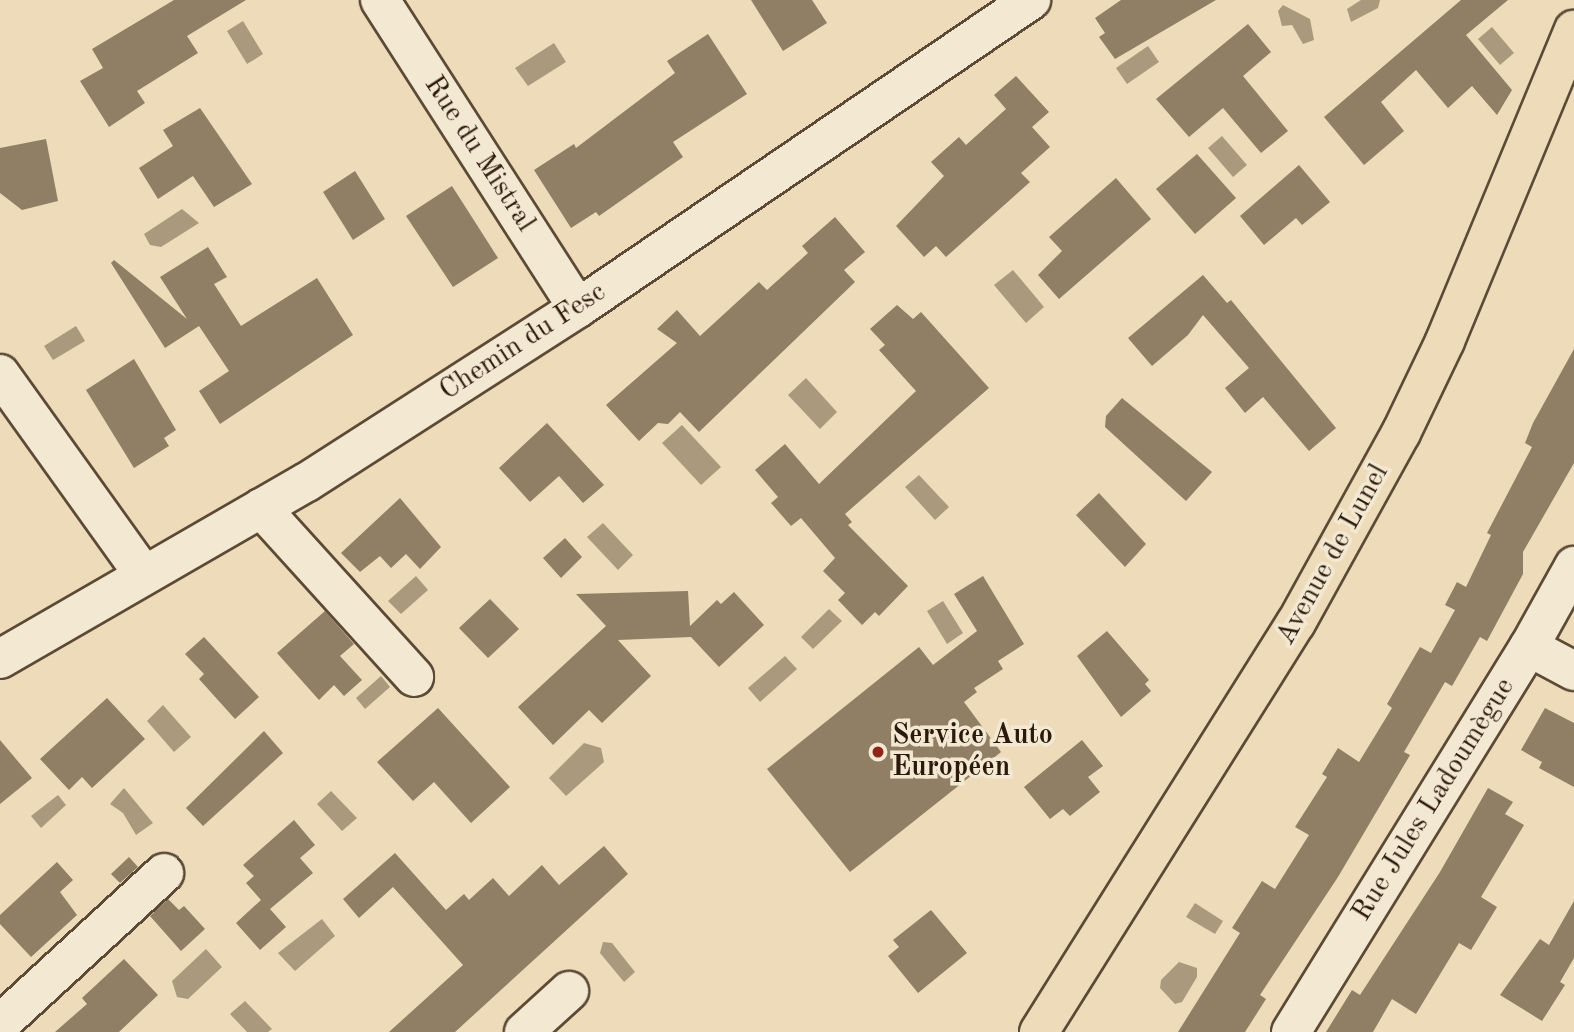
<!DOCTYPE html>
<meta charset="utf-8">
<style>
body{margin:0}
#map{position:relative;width:1574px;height:1032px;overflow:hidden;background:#eddbb9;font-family:"Old Standard TT",serif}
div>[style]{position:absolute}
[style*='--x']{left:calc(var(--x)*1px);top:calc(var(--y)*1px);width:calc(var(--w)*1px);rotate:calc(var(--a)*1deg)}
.water>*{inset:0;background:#ab997e}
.building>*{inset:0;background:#907e65}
.roads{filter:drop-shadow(2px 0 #5c4a36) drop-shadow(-2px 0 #5c4a36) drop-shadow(0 2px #5c4a36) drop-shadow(0 -2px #5c4a36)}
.minor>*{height:38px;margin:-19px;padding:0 19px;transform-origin:19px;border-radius:19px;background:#f3e8d2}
.major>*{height:38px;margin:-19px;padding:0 19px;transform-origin:19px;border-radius:19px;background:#eddbb9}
.dots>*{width:19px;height:19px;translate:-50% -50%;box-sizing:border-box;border:4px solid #f3e8d2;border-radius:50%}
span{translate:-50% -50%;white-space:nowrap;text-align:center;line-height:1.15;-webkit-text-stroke:7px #f3e8d2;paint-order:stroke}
.street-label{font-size:28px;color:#2b190b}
.poi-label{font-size:28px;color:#2b190b;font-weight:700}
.left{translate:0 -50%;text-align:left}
</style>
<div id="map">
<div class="water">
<i style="clip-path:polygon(1361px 0,1380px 0,1378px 8px,1351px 22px,1347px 9px)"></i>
<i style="clip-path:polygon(1283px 5px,1310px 19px,1314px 40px,1303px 44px,1292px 25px,1282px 26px,1278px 11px)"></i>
<i style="clip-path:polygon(243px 21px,263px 54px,247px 64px,227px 31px)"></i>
<i style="clip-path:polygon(1492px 27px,1514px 53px,1500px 65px,1478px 39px)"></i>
<i style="clip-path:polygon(554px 43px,566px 62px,528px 86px,515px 68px)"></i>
<i style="clip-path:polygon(1148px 46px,1159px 62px,1127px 84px,1116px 68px)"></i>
<i style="clip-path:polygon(1222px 136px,1247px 165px,1233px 177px,1208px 148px)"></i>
<i style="clip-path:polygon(182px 209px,199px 223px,161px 247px,150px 245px,144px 234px)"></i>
<i style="clip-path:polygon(1013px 270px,1044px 307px,1026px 323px,994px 285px)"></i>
<i style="clip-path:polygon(76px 326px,85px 341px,53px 360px,44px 346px)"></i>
<i style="clip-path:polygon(806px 378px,837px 412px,820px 429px,788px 395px)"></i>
<i style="clip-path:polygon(682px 425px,721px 467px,701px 485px,662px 443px)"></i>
<i style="clip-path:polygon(919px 475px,949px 507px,935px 520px,905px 487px)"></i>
<i style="clip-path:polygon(603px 523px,633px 555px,618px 570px,587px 537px)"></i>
<i style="clip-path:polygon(416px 576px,428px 590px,401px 614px,388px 601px)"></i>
<i style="clip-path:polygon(943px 601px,963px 633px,947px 644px,927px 611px)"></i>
<i style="clip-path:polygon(829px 609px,842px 621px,813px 649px,801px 637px)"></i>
<i style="clip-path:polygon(785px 656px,797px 669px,760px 702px,748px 688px)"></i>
<i style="clip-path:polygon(381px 676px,390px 687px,365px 709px,356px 698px)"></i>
<i style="clip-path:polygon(163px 705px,191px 737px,174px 752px,147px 721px)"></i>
<i style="clip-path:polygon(584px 743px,601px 748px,604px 762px,566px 796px,549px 778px)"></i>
<i style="clip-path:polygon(124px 788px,153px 823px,136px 835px,123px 813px,110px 804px)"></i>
<i style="clip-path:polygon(331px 791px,357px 818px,342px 831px,317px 804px)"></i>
<i style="clip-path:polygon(58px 795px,66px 805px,41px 828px,31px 816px)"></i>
<i style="clip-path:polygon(1195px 903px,1223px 921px,1215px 934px,1186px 917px)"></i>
<i style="clip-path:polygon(322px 919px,335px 936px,295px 971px,278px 953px)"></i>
<i style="clip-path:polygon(603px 942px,612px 943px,635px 972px,624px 982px,600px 953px)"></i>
<i style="clip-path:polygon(206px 949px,222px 967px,188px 999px,177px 997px,172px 981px)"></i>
<i style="clip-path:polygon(1179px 962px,1197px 968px,1197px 977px,1182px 1002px,1175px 1004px,1160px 988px,1161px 980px)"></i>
<i style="clip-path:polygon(245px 1001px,272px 1029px,268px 1032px,247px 1032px,230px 1014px)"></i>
</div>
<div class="building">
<i style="clip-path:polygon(174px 0,246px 0,187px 36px,198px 53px,137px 91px,145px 103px,109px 127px,80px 81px,103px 68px,92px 49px)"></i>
<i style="clip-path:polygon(751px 0,812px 0,827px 23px,783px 51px)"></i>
<i style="clip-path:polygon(1121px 0,1216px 0,1115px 59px,1099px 37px,1105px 33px,1095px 18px)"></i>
<i style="clip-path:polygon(1461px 0,1508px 0,1466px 35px,1512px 90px,1497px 115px,1472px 86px,1448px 108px,1416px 70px,1381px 102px,1404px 131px,1364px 165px,1324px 117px)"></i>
<i style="clip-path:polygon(1248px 24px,1271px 52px,1243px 76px,1288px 131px,1261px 153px,1223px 108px,1189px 137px,1156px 99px)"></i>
<i style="clip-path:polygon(708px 34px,747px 94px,673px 142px,683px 157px,599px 216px,596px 212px,571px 228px,534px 170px,574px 144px,576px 148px,675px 73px,667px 61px)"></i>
<i style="clip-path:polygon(1016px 76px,1049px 112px,1032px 127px,1050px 147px,1021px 173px,1030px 182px,946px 257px,936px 246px,924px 257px,896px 226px,944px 176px,931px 162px,959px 137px,966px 145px,1006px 109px,994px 95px)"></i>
<i style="clip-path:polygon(200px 108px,252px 184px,214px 207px,193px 176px,158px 199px,139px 168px,173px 146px,163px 130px)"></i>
<i style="clip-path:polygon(46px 139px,58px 201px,22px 210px,0 193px,0 148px)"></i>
<i style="clip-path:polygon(1197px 154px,1236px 198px,1195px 234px,1156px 189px)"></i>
<i style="clip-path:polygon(1299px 165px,1330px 202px,1302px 225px,1296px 218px,1264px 245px,1240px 216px)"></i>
<i style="clip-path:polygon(355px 171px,385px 219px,353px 240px,323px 192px)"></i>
<i style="clip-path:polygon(1116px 178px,1151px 219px,1059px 299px,1038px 275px,1062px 251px,1049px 237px)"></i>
<i style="clip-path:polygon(452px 186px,498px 258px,453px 287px,406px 216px)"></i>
<i style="clip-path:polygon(835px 217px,865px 252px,844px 270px,855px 282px,699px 432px,680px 412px,668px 424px,658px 423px,639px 441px,606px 405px,677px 343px,657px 329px,677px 310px,700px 336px,759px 282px,767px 290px,808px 253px,802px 246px)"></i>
<i style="clip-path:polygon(208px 247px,227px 277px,214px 284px,241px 326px,317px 278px,353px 335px,220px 424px,199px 391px,229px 371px,199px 326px,165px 348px,111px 263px,114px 260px,187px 319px,160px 277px)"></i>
<i style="clip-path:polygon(1203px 275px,1227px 303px,1231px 300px,1336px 428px,1309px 451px,1263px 397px,1245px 413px,1225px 388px,1249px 368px,1203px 315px,1188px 335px,1152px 366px,1128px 338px)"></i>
<i style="clip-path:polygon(897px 305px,913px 319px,921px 312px,989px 388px,845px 514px,852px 522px,848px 525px,908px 586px,879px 616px,875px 612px,862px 625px,838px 600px,845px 593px,823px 571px,835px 558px,801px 518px,791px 526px,771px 503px,778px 497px,755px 470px,785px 444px,819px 484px,916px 391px,879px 350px,885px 345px,870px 329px)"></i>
<i style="clip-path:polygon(1574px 349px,1574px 463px,1523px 552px,1523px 574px,1487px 641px,1480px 637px,1452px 686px,1445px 682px,1404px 752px,1410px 755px,1338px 877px,1260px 995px,1266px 999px,1245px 1032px,1178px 1032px,1240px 933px,1232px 928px,1262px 881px,1275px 889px,1309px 835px,1295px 827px,1327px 777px,1322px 774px,1338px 748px,1359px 762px,1392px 708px,1387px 704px,1420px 647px,1431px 653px,1455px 610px,1445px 605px,1457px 582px,1466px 587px,1491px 535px,1487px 533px,1532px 447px,1525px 443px,1533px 423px)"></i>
<i style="clip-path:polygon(134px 359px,176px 430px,164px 438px,169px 446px,134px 468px,86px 390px)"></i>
<i style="clip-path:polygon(1122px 398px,1212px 472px,1186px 501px,1105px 427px,1106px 416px)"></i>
<i style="clip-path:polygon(547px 423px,604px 485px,583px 503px,559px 476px,530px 502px,499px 468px)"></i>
<i style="clip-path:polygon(1099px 493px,1146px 544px,1125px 567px,1076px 515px)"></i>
<i style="clip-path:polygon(400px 498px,441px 547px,420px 569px,406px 554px,391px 568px,380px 556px,360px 572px,341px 553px)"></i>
<i style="clip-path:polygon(565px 538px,582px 557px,561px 578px,543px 558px)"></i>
<i style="clip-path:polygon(983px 576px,1024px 644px,998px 661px,1003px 669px,974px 688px,977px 692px,964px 702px,1001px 752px,850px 872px,767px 769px,919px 647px,933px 665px,977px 631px,954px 594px)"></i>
<i style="clip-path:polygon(688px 591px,690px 626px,717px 600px,721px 604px,734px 592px,764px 625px,719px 667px,691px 637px,618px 640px,651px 676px,602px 723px,589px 710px,553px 745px,518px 707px,606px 626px,576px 594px)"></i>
<i style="clip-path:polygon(490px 599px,519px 629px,488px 658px,459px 628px)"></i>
<i style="clip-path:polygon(325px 611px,354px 644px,340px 656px,362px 680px,344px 696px,334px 685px,319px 700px,277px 653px)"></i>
<i style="clip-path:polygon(1107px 631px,1149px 680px,1145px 684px,1151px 691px,1121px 717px,1077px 656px)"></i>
<i style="clip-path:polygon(204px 637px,259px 697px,235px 719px,199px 679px,204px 674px,185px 654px)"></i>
<i style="clip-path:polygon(107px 698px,145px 739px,92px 788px,82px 777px,69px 790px,40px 759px)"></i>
<i style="clip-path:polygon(438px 708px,510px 787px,471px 823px,434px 782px,413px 801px,377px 762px)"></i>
<i style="clip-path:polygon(1545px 708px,1574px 723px,1574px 787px,1539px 768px,1542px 762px,1521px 750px)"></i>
<i style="clip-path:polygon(264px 731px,283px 753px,203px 826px,186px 808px)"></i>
<i style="clip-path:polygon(0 740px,32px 778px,0 804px)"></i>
<i style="clip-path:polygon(1082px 740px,1103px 766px,1088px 777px,1100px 792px,1070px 816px,1063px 809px,1050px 819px,1024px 787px)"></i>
<i style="clip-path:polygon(1488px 788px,1513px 802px,1505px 814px,1524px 825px,1481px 897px,1497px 907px,1471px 950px,1459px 943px,1416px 1014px,1392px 999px,1373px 1032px,1326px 1032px,1352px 990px,1360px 995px,1440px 872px)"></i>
<i style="clip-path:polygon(294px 820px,315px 845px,300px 858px,313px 873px,270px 909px,286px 927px,260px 950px,236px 923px,261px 900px,246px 883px,254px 876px,243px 865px)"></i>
<i style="clip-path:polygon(604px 846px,628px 874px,455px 1032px,389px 1032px,463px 965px,393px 887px,359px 918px,343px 899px,395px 853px,446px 910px,464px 894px,469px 900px,493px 878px,509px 896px,542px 865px,559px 885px)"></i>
<i style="clip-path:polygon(129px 857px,138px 867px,120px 883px,111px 874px)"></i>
<i style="clip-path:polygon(57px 862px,73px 880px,60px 892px,77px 915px,31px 957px,0 924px,0 915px)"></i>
<i style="clip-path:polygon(168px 899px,179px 910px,184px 906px,205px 929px,181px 951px,150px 916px)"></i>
<i style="clip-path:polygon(1574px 901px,1574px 958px,1560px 982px,1565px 985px,1542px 1021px,1500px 995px,1540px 939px,1549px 945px)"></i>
<i style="clip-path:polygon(931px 910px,967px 953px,918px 993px,888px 956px,899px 947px,893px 940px)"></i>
<i style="clip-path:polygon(124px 959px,158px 995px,119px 1032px,55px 1032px,87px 1004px,82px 998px)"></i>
</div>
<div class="roads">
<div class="minor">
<i style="--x:380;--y:0;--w:366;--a:57.3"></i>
<i style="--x:0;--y:374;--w:247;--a:54.4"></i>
<i style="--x:261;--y:508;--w:228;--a:47.8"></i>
<i style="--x:1529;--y:647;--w:51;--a:28.1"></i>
<i style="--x:0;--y:659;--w:354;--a:-30"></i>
<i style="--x:307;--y:482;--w:322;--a:-32.7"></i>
<i style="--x:578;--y:308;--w:548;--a:-34.21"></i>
<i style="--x:0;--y:1024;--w:223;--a:-42.6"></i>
<i style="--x:524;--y:1032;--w:61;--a:-42.3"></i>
<i style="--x:1291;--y:1032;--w:453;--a:-58.3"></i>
<i style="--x:1529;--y:647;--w:93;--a:-60.9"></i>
</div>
<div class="major">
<i style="--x:1039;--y:1032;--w:483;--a:-57.9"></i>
<i style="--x:1296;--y:623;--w:217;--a:-61.1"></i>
<i style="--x:1401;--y:433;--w:102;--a:-64.4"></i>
<i style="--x:1445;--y:341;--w:337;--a:-67.5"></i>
</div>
</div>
<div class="dots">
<i style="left:878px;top:752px;background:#8f2418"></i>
</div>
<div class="street-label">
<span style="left:479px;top:154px;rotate:57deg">Rue du Mistral</span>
<span style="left:523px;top:342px;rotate:-33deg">Chemin du Fesc</span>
<span style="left:1333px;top:555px;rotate:-61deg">Avenue de Lunel</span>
<span style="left:1434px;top:800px;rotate:-58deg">Rue Jules Ladoumègue</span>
</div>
<div class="poi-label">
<span class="left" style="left:892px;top:752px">Service Auto<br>Européen</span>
</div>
</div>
